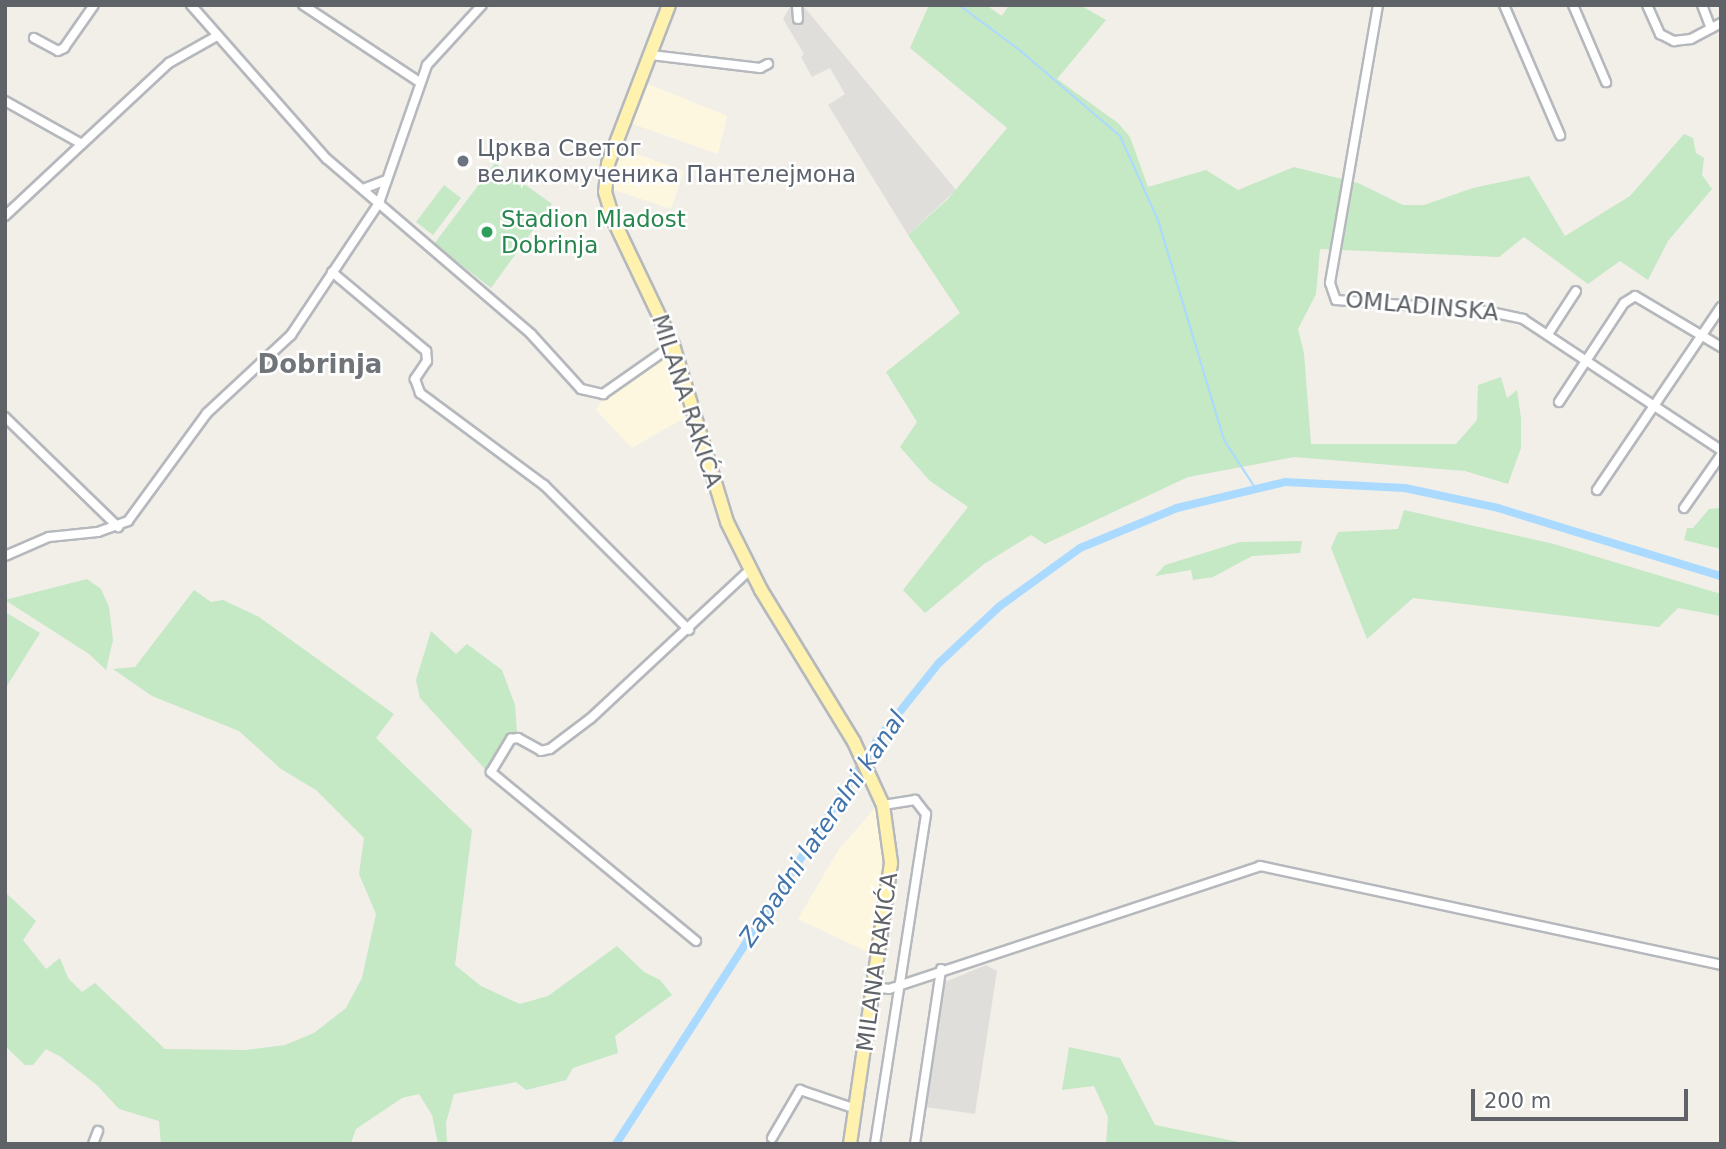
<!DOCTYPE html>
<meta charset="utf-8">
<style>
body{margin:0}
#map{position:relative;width:1726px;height:1149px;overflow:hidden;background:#f1efe8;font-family:"DejaVu Sans",sans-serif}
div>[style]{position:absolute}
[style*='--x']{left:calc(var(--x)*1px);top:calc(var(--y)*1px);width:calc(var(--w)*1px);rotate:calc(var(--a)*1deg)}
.commercial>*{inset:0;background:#fef7e0}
.industrial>*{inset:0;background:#e0deda}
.green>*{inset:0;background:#c5e8c5}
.stream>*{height:2px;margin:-1px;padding:0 1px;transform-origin:1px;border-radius:1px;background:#aadaff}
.canal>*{height:8px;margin:-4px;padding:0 4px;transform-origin:4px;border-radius:4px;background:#aadaff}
.roads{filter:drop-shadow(2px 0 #b5b8bc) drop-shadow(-2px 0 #b5b8bc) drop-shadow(0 2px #b5b8bc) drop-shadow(0 -2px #b5b8bc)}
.minor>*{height:8px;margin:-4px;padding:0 4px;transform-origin:4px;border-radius:4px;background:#fff}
.primary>*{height:12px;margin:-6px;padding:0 6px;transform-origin:6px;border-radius:6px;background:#fff2af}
.dots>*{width:19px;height:19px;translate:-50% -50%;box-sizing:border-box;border:4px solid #fff;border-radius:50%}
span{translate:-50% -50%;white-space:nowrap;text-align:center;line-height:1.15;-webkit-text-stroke:5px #fff;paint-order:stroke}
.worship-label{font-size:23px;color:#5b616d}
.left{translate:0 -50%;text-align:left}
.leisure-label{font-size:23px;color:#27864d}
.street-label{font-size:23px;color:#5f6368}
.water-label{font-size:24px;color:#4174aa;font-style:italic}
.quarter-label{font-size:26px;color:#70757a;font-weight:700}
.frame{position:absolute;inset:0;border:7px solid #5f6368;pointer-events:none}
.scale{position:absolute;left:1471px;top:1089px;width:217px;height:32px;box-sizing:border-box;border:4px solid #5f6368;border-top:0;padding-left:9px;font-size:21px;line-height:24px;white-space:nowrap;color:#5f6368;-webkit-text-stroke:5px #fff;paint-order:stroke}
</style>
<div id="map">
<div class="commercial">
<i style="clip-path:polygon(646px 83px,727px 116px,718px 154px,630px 123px)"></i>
<i style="clip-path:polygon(620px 148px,684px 171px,671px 209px,611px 189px)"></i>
<i style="clip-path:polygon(668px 351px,686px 417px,632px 448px,596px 410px,604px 397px)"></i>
<i style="clip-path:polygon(876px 807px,886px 874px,872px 954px,798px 919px,839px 849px)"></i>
</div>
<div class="industrial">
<i style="clip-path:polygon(791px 5px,805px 8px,956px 190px,908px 235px,828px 105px,845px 94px,830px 68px,812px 77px,801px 57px,804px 54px,783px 19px)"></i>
<i style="clip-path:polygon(986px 965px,997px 971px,975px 1114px,926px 1107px,945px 982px)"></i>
</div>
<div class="green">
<i style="clip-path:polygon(929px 5px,986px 5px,1002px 16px,1009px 5px,1080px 5px,1106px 20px,1057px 79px,1118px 123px,1130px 137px,1148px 187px,1206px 170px,1238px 190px,1294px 167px,1358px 183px,1403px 205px,1424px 205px,1473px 188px,1529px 176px,1565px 236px,1630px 196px,1684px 134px,1693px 138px,1696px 153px,1704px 158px,1702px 175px,1712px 189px,1668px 241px,1648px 280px,1620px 261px,1588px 284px,1524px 237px,1499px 257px,1320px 249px,1316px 294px,1298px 329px,1304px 353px,1311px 444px,1456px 444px,1477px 420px,1478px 385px,1501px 377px,1507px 398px,1517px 390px,1521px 418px,1521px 448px,1508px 484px,1465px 471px,1294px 457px,1188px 477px,1045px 544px,1031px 535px,984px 564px,925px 613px,903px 590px,968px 507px,930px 481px,900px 447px,917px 422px,886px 372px,960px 313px,908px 235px,948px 199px,1007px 128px,910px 48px)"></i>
<i style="clip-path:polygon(495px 163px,552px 204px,491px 288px,434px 244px)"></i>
<i style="clip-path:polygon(444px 185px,461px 198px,433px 235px,416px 222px)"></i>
<i style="clip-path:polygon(1721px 508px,1721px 549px,1684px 540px,1687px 528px,1693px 528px,1709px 509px)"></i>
<i style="clip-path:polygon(1404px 510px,1554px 544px,1721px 594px,1721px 616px,1678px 608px,1659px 627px,1413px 598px,1367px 639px,1331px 548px,1338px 532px,1398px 529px)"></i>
<i style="clip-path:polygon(1302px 541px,1300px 553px,1252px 556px,1213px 577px,1193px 580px,1191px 570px,1155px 576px,1165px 565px,1240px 542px)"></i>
<i style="clip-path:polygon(87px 579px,101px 589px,109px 607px,113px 640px,106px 670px,89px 654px,5px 600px)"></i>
<i style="clip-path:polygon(194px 590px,211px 602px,223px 600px,259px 617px,394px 714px,376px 738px,472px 830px,455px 965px,481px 986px,520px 1004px,548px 996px,617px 946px,644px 972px,660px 980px,672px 995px,615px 1036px,618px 1053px,573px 1068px,566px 1080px,526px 1090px,516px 1082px,454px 1094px,446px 1123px,447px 1144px,438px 1144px,432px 1115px,419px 1094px,402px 1098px,356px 1129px,351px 1143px,161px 1144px,159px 1121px,119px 1109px,98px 1086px,61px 1057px,46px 1049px,33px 1065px,25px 1065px,7px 1048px,5px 892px,36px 921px,23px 940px,46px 969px,60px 958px,68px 978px,82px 992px,95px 983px,165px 1049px,246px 1050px,285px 1045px,314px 1033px,346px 1008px,362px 978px,376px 914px,359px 874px,364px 838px,316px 790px,281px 769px,239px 731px,152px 696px,113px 669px,135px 667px)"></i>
<i style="clip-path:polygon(5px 612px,40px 633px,5px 689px)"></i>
<i style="clip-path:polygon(431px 631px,456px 654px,467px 644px,502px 670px,515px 705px,517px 733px,509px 735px,485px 769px,420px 698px,416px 680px)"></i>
<i style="clip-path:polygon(1069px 1047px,1120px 1058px,1155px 1125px,1249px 1144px,1106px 1144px,1108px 1117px,1094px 1086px,1062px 1090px)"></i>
</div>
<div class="stream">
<i style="--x:959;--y:5;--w:72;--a:36.6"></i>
<i style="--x:1017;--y:48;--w:135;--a:40.5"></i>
<i style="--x:1120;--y:136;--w:92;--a:65.7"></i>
<i style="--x:1158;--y:220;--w:230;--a:73.3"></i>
<i style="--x:1224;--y:440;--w:59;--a:56.9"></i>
</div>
<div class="canal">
<i style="--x:616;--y:1144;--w:481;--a:-57.1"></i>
<i style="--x:877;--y:740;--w:99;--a:-51.2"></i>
<i style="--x:939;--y:663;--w:83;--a:-43.1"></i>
<i style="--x:1000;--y:606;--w:99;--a:-35.9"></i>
<i style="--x:1080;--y:548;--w:105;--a:-22.4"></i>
<i style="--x:1177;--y:508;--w:111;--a:-13.5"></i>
<i style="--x:1285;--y:482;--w:120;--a:2.9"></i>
<i style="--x:1405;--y:488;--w:95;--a:12.1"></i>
<i style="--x:1498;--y:508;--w:233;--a:17"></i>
</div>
<div class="roads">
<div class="minor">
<i style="--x:191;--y:5;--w:205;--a:48.6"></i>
<i style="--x:327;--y:159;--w:269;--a:40.6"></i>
<i style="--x:531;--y:334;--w:74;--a:47.7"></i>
<i style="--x:581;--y:389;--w:23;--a:13"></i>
<i style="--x:603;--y:394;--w:85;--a:-35"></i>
<i style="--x:303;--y:5;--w:138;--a:33.5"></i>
<i style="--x:797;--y:5;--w:14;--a:86"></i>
<i style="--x:1378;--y:5;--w:282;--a:99.8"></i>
<i style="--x:1330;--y:283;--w:18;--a:71"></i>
<i style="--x:1336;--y:300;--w:150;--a:4.2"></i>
<i style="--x:1486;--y:311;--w:38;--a:12"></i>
<i style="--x:1523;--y:319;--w:237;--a:33.5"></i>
<i style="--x:1504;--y:5;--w:142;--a:66.7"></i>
<i style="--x:1573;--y:5;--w:84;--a:66.8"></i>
<i style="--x:1647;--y:5;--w:32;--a:66"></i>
<i style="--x:1660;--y:34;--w:16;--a:27"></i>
<i style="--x:1674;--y:41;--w:17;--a:-7"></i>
<i style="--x:1691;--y:39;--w:34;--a:-28"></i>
<i style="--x:1702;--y:5;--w:25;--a:69"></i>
<i style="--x:34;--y:38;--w:27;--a:28"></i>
<i style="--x:58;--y:51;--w:7;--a:-27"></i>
<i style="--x:64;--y:48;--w:52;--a:-55.1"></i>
<i style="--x:651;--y:55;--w:110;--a:6.8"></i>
<i style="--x:760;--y:68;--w:9;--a:-27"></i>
<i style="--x:5;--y:101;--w:88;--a:29.2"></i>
<i style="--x:82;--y:144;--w:119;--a:-43"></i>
<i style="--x:169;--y:63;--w:55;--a:-29.4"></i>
<i style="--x:363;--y:189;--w:25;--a:-21"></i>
<i style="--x:5;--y:216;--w:105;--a:-43.1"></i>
<i style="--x:332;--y:272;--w:123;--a:40"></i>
<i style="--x:426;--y:351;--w:10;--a:84"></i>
<i style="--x:427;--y:361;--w:22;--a:124"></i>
<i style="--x:415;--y:379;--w:15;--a:70"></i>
<i style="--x:420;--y:393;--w:154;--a:36.6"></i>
<i style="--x:544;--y:485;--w:205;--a:45"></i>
<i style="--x:1548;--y:334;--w:51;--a:-56.9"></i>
<i style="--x:1559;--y:402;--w:118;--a:-56.7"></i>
<i style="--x:1624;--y:303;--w:13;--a:-32"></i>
<i style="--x:1635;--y:296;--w:100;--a:30.7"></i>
<i style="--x:5;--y:417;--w:158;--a:44.2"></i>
<i style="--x:1597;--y:490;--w:221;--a:-55.9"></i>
<i style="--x:1684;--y:508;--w:65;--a:-55.1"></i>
<i style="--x:5;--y:556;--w:48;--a:-23.4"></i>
<i style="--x:49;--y:537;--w:49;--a:-5.8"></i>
<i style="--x:98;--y:532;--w:32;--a:-20"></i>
<i style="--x:128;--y:521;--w:134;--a:-53.8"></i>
<i style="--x:207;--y:413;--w:115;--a:-42.9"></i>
<i style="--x:291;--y:335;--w:159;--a:-56.3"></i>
<i style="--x:379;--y:203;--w:146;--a:-70.8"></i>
<i style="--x:427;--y:65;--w:81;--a:-47.5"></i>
<i style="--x:696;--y:941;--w:266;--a:-140.5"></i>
<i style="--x:491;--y:772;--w:39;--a:-59"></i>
<i style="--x:511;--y:739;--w:7;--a:-8"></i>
<i style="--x:518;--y:738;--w:26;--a:29"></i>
<i style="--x:541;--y:751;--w:9;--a:-13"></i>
<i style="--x:550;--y:749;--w:51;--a:-37.1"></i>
<i style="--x:591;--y:718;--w:219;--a:-43"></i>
<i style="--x:875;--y:987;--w:14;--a:8"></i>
<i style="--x:889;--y:989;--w:391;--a:-18.3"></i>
<i style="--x:1260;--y:866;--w:472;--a:12.1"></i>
<i style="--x:772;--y:1138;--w:56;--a:-59.7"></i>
<i style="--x:800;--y:1090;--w:59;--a:18.7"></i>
<i style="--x:93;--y:1144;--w:14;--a:-69"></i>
<i style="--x:875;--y:1144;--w:334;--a:-81.2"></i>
<i style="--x:926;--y:814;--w:18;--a:-128"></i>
<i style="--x:915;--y:800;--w:32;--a:171"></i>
<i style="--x:915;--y:1144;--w:177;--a:-81.5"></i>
</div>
<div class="primary">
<i style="--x:669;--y:5;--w:170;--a:111"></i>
<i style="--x:608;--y:164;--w:28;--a:96"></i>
<i style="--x:605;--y:192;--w:28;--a:73"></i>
<i style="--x:613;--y:219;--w:140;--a:64.5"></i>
<i style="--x:673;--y:345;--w:185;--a:73"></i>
<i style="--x:727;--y:522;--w:76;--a:63.4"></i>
<i style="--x:761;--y:590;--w:178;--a:58.5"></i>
<i style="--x:854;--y:742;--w:69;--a:65.3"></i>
<i style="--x:883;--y:805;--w:59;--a:82.1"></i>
<i style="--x:891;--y:863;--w:284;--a:98.3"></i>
</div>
</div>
<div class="dots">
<i style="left:463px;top:161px;background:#6b7280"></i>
<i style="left:487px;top:232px;background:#2e9e5b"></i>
</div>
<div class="worship-label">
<span class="left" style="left:477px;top:161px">Црква Светог<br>великомученика Пантелејмона</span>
</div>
<div class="leisure-label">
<span class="left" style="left:501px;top:232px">Stadion Mladost<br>Dobrinja</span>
</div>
<div class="street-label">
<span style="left:1422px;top:306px;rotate:5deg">OMLADINSKA</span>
<span style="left:687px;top:401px;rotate:72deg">MILANA RAKIĆA</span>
<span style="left:877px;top:962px;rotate:-82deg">MILANA RAKIĆA</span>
</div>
<div class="water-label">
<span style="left:823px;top:829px;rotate:-56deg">Zapadni lateralni kanal</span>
</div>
<div class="quarter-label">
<span style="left:320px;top:365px">Dobrinja</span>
</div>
<div class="frame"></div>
<div class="scale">200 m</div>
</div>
